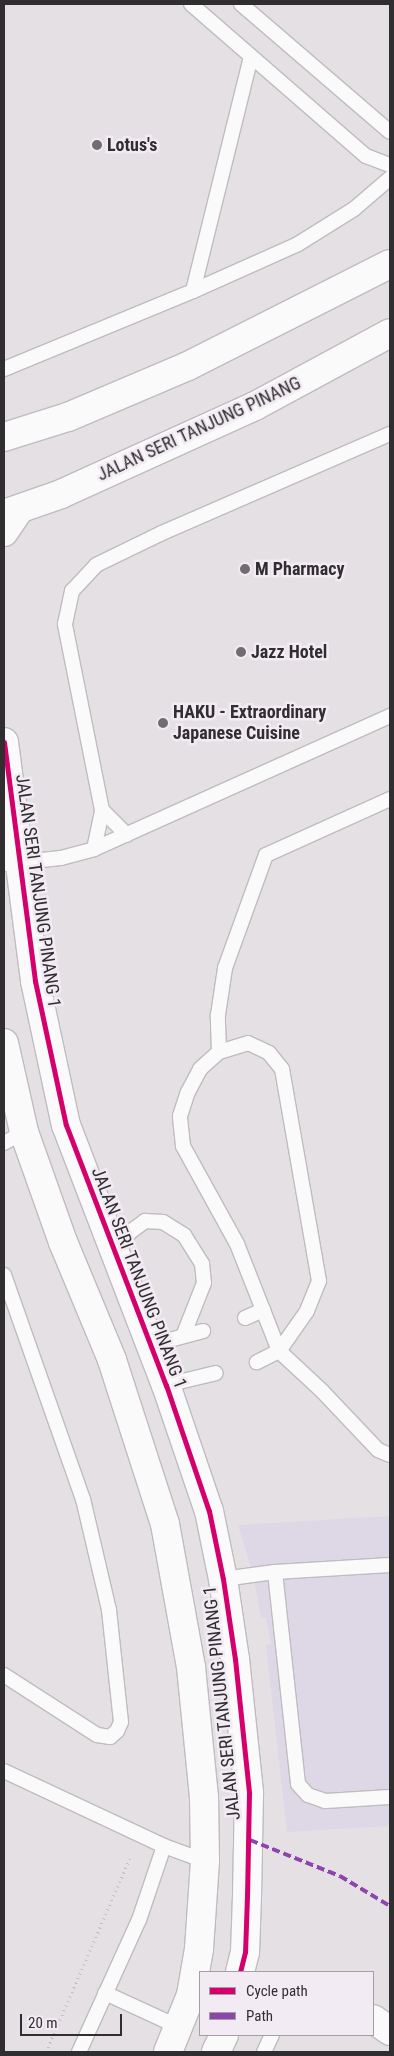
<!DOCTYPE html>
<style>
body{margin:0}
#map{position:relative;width:394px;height:2056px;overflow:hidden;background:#e4e0e4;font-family:"Roboto Condensed",sans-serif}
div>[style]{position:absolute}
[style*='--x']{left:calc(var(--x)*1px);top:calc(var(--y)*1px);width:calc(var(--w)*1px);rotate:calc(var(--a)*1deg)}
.industrial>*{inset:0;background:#ded8e6}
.path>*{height:3px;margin-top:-1.5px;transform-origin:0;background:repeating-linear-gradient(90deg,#c1bfc1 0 1px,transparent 0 5px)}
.roads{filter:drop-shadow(1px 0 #bfbcbf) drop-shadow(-1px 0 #bfbcbf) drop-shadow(0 1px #bfbcbf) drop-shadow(0 -1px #bfbcbf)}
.service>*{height:14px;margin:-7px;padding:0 7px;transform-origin:7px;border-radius:7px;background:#fbfafb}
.minor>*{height:28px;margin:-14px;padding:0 14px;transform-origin:14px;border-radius:14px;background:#fbfafb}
.tertiary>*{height:28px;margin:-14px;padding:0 14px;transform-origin:14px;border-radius:14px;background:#fbfafb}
.secondary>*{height:28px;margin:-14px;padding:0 14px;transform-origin:14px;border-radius:14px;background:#fbfafb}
.quiet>*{height:4px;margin-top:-2px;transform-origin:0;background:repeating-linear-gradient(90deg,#8e44ad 0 8px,transparent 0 12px)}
.cycleway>*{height:5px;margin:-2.5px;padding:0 2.5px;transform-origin:2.5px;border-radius:2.5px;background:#d6006c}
.dots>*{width:14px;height:14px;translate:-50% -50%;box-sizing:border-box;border:2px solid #f2ebf3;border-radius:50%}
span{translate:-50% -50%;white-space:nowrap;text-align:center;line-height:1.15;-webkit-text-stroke:5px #f2ebf3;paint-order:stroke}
.poi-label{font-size:18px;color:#312e31;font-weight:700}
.left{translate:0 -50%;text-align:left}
.street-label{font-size:18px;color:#312e31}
.frame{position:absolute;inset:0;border:5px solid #312e31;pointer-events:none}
.legend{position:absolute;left:199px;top:1971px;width:175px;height:65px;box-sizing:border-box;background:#f2ebf3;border:1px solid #a59fa5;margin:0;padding:6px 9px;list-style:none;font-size:15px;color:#312e31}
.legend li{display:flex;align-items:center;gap:10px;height:25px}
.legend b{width:25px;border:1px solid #a59fa5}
.scale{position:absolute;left:20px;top:2014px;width:102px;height:22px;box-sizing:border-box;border:2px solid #312e31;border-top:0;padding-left:6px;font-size:15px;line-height:18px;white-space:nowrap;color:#312e31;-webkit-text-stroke:4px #f2ebf3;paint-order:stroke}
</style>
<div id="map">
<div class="industrial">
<i style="clip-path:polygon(390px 1516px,390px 1826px,287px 1832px,266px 1645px,271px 1644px,266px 1618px,261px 1618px,253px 1575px,238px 1525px)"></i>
</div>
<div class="path">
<i style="--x:46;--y:2052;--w:211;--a:-66.6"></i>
</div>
<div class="roads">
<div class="service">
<i style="--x:191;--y:4;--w:232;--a:41"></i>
<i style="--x:366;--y:156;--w:26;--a:21"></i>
<i style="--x:241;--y:4;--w:196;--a:40.7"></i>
<i style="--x:193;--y:291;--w:241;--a:-76.1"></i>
<i style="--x:4;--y:369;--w:204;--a:-22.4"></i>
<i style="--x:193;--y:291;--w:115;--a:-24.1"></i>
<i style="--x:298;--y:244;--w:66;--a:-32"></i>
<i style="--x:354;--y:209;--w:48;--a:-40.7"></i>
<i style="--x:102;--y:810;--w:35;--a:45"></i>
<i style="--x:94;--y:849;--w:40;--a:-78"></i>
<i style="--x:102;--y:810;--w:190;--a:-101.3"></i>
<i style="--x:65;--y:624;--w:34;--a:-78"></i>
<i style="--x:72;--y:591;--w:35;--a:-47"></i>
<i style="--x:96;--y:565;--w:73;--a:-25.9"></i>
<i style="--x:162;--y:533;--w:249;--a:-23.5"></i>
<i style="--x:4;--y:864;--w:57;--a:-6"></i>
<i style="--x:61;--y:858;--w:34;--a:-15"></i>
<i style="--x:94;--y:849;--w:325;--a:-24.2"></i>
<i style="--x:219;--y:1052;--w:37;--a:-92"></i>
<i style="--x:218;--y:1015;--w:48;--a:-81.5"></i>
<i style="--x:225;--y:968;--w:120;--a:-70.1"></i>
<i style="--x:266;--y:855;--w:136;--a:-24.3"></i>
<i style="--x:4;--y:1143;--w:23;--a:-29"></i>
<i style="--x:119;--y:1257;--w:12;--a:-81"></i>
<i style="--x:121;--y:1245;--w:16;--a:-55"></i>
<i style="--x:130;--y:1232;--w:19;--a:-36"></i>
<i style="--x:145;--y:1221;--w:18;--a:3"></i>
<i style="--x:163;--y:1222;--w:25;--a:32"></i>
<i style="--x:184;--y:1235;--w:34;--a:58"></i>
<i style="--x:202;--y:1264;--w:19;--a:84"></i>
<i style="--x:204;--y:1283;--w:57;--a:111.6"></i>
<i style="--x:4;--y:1275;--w:238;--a:70.6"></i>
<i style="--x:83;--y:1499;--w:114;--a:76.8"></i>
<i style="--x:109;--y:1610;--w:113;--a:83.9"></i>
<i style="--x:121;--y:1722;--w:10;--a:114"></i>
<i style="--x:117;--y:1731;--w:9;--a:139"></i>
<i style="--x:110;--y:1737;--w:13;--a:-171"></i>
<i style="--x:97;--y:1735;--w:111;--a:-147.2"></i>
<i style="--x:263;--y:1310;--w:44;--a:68.7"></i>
<i style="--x:279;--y:1351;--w:59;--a:42.9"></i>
<i style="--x:322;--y:1391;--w:81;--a:46.5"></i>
<i style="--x:378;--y:1450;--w:13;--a:23"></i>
<i style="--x:245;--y:1318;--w:20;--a:-24"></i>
<i style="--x:263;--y:1310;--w:71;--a:-111.5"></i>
<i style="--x:237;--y:1244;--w:112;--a:-118.9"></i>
<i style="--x:183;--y:1146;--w:30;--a:-96"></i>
<i style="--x:180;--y:1116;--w:25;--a:-72"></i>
<i style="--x:188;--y:1092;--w:26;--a:-62"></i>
<i style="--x:200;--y:1069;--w:25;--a:-42"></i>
<i style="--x:219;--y:1052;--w:30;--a:-17"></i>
<i style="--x:248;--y:1043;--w:23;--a:25"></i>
<i style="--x:269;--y:1053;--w:21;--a:51"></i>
<i style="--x:282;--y:1069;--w:215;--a:80.1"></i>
<i style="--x:319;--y:1281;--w:32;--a:112"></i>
<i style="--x:307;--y:1311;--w:49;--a:125"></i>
<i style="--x:279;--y:1351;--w:25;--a:153"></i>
<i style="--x:151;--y:1345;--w:54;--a:-15.1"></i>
<i style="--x:166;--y:1385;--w:51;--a:-13.5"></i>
<i style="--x:275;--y:1572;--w:213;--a:83.8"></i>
<i style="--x:298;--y:1784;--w:15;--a:48"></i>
<i style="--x:308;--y:1795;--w:18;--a:19"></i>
<i style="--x:325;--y:1801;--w:65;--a:-3.5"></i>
<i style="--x:223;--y:1579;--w:52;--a:-7.7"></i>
<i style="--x:275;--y:1572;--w:115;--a:-3.5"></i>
<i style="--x:4;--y:1771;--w:177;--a:25.1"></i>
<i style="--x:164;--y:1846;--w:44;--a:20.1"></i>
<i style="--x:105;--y:1993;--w:81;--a:24.7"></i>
<i style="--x:79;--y:2052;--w:145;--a:-65.6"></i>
<i style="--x:139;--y:1920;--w:78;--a:-71.3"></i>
<i style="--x:264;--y:2052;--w:19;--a:-65"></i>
</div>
<div class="minor">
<i style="--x:373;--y:2019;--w:21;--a:35"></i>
</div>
<div class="tertiary">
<i style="--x:4;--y:532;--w:27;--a:-56"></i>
<i style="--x:4;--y:742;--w:241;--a:82.6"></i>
<i style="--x:35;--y:981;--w:147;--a:77.9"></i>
<i style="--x:66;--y:1125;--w:279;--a:69"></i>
<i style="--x:166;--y:1385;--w:133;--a:71.2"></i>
<i style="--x:209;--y:1511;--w:69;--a:78.4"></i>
<i style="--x:223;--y:1579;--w:81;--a:81.5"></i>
<i style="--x:235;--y:1659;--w:135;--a:84"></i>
<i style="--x:249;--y:1793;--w:103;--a:91.1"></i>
<i style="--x:247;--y:1896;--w:56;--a:92"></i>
<i style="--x:245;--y:1952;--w:21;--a:104"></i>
<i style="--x:4;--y:1043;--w:91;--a:77.3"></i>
<i style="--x:24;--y:1132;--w:117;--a:70.5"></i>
<i style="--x:63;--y:1242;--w:128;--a:67.4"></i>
<i style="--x:112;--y:1360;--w:172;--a:72.1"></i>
<i style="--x:165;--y:1524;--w:145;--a:79.7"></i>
<i style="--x:191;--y:1667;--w:131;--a:84.3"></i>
<i style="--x:204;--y:1797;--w:64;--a:89.1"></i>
<i style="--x:205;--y:1861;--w:88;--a:93.9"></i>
<i style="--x:199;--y:1949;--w:47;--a:99.9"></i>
<i style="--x:191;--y:1995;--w:61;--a:112"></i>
<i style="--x:216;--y:2052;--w:19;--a:-65"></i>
</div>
<div class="secondary">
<i style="--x:4;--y:437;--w:67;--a:-17.4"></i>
<i style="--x:68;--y:417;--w:130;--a:-23"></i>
<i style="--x:188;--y:366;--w:226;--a:-26.8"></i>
<i style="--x:4;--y:514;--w:60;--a:-19.3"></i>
<i style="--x:61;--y:494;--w:213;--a:-24.4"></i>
<i style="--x:255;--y:406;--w:153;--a:-28.4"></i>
</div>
</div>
<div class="quiet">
<i style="--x:250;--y:1840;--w:97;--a:21.8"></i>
<i style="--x:340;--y:1876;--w:58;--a:31"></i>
</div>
<div class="cycleway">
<i style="--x:4;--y:742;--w:241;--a:82.6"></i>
<i style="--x:35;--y:981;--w:147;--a:77.9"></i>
<i style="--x:66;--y:1125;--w:279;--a:69"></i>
<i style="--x:166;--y:1385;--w:133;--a:71.2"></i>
<i style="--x:209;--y:1511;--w:69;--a:78.4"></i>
<i style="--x:223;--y:1579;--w:81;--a:81.5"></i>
<i style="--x:235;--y:1659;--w:135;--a:84"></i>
<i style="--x:249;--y:1793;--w:103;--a:91.1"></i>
<i style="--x:247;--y:1896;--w:56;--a:92"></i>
<i style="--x:245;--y:1952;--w:21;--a:104"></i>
</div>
<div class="dots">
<i style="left:97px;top:145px;background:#706c70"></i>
<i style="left:245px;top:569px;background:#706c70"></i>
<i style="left:241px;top:652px;background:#706c70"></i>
<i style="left:163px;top:723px;background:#706c70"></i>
</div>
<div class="poi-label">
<span class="left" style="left:107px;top:145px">Lotus's</span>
<span class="left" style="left:255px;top:569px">M Pharmacy</span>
<span class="left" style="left:251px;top:652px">Jazz Hotel</span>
<span class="left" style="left:173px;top:723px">HAKU - Extraordinary<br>Japanese Cuisine</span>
</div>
<div class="street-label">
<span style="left:199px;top:429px;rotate:-25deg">JALAN SERI TANJUNG PINANG</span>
<span style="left:38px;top:891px;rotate:82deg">JALAN SERI TANJUNG PINANG 1</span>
<span style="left:139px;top:1278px;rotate:69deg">JALAN SERI TANJUNG PINANG 1</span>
<span style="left:222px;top:1703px;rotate:-96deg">JALAN SERI TANJUNG PINANG 1</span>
</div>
<div class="frame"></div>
<ul class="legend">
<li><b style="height:6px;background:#d6006c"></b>Cycle path</li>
<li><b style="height:6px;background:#8e44ad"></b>Path</li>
</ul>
<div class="scale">20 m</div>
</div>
